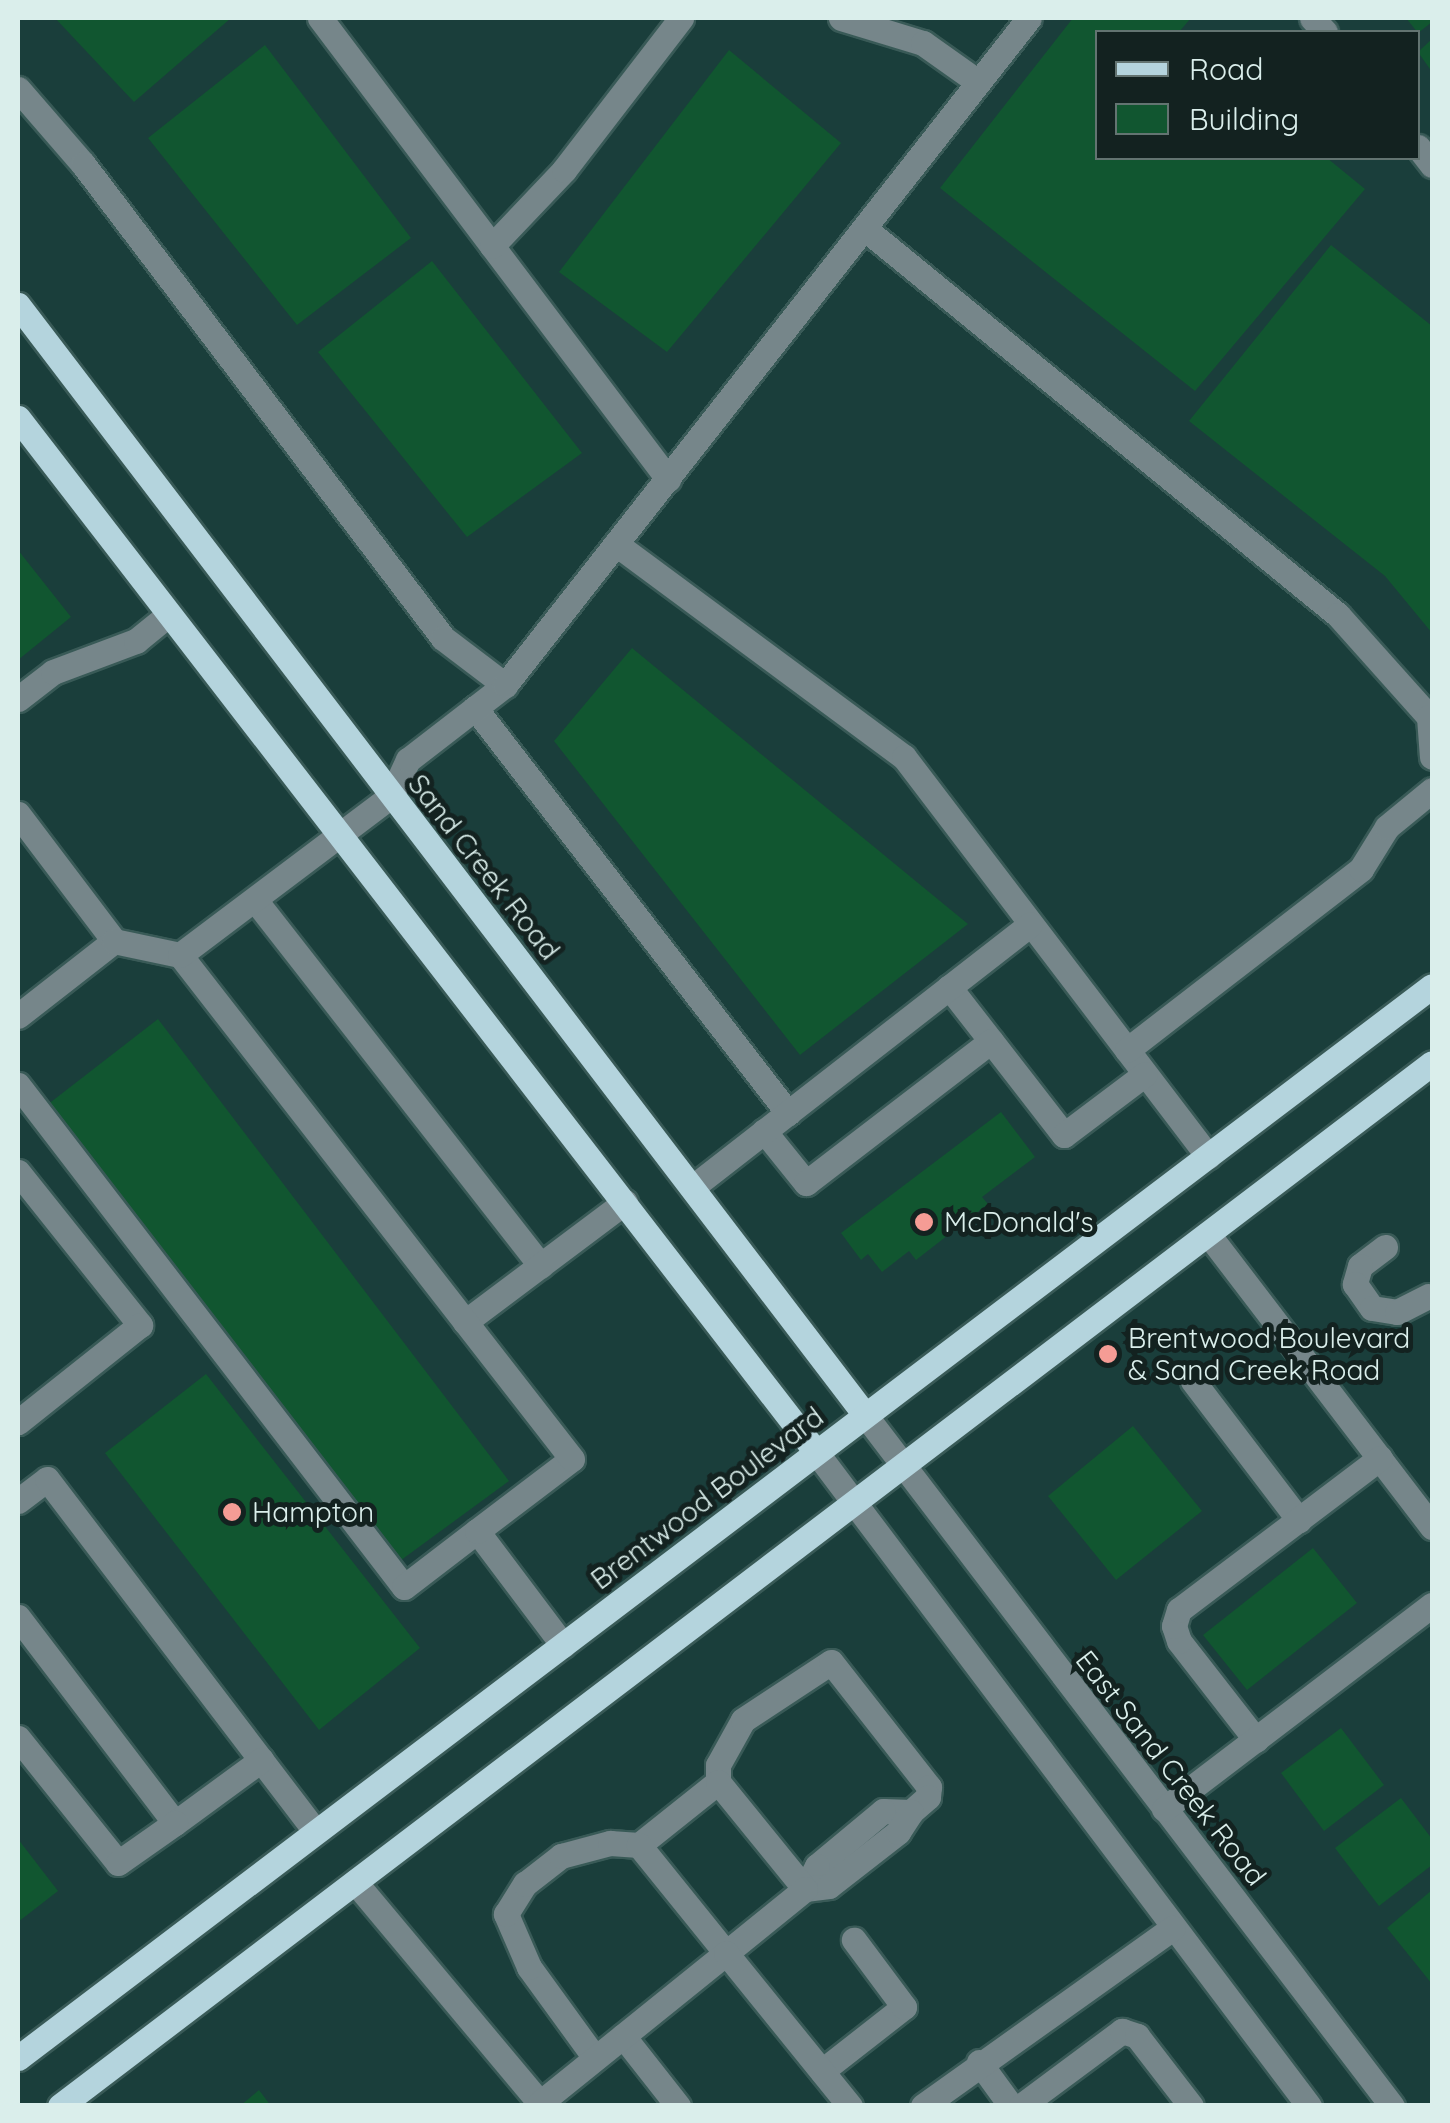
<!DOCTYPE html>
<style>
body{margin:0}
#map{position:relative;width:1450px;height:2123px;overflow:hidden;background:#1a3e3b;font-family:Quicksand,sans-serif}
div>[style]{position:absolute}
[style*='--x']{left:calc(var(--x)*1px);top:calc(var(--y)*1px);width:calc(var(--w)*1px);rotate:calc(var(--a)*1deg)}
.building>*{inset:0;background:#115630}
.roads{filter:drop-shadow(2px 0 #395a57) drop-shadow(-2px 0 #395a57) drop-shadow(0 2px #395a57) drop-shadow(0 -2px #395a57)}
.minor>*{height:25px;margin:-12.5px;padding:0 12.5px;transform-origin:12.5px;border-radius:12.5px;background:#76868a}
.major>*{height:25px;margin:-12.5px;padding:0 12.5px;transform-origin:12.5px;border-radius:12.5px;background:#b4d4dd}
.dots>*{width:28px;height:28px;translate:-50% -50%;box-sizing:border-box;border:5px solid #132220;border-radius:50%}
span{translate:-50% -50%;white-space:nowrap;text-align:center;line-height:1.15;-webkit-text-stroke:10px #132220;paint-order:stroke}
.street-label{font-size:28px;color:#daeeeb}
.poi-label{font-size:28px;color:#daeeeb}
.left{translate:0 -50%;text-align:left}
.frame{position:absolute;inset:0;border:20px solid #daeeeb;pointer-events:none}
.legend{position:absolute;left:1095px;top:30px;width:325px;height:130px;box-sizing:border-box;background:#132220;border:2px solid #637471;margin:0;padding:12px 18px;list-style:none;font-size:30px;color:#daeeeb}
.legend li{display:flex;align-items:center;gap:20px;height:50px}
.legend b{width:50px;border:2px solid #637471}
</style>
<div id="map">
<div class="building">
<i style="clip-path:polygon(55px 18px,231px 18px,134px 102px)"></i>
<i style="clip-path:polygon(1073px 18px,1191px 18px,1179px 32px,1098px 32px,1098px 158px,1327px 158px,1365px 189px,1195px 391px,940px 188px)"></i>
<i style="clip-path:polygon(1406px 18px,1432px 18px,1432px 22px,1418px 33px)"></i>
<i style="clip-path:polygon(1432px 39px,1432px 72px,1418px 52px)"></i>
<i style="clip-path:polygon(265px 45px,411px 238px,297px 325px,148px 138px)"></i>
<i style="clip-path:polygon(729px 50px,841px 143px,667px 352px,559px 272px)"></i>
<i style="clip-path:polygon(1331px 245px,1432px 326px,1432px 633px,1385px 576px,1189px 421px)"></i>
<i style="clip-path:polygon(432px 261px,582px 453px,467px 537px,318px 352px)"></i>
<i style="clip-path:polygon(18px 550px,71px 617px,18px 660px)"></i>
<i style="clip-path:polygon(632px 648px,968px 924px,800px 1055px,554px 741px)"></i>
<i style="clip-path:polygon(158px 1019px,509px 1481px,393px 1566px,38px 1112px)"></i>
<i style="clip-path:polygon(1001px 1112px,1035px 1157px,982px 1197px,988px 1204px,916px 1260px,909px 1251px,882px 1272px,868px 1254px,861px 1260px,841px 1233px)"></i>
<i style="clip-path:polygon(206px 1374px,420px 1648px,319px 1730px,105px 1453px)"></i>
<i style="clip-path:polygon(1133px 1426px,1202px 1511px,1116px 1580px,1048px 1496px)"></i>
<i style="clip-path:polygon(1313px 1548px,1357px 1603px,1247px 1690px,1203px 1635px)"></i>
<i style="clip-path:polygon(1341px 1728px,1384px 1785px,1324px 1831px,1281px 1773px)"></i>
<i style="clip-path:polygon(1401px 1798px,1432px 1839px,1432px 1865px,1379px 1906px,1335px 1848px)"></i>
<i style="clip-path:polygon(18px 1839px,58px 1891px,18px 1922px)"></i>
<i style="clip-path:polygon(1432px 1890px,1432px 1984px,1387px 1928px)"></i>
<i style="clip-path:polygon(259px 2090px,271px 2106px,240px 2106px)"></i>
</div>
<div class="roads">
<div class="minor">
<i style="--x:320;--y:18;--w:578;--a:52.95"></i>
<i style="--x:841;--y:18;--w:86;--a:17"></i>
<i style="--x:923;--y:43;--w:67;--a:35.3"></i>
<i style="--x:1312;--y:18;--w:19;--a:47"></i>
<i style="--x:18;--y:89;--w:99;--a:49.1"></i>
<i style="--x:83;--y:164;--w:595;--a:52.78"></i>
<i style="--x:443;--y:638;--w:78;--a:37.2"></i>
<i style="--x:1418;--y:147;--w:23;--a:52"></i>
<i style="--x:864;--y:228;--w:612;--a:39.23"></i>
<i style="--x:1338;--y:615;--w:141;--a:48.2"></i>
<i style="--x:492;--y:246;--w:105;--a:-46.5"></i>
<i style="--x:564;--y:170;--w:192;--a:-52.4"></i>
<i style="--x:616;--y:544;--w:358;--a:36.5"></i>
<i style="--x:904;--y:757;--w:502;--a:52.7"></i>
<i style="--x:18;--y:699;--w:44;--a:-37.6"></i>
<i style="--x:53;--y:672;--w:89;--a:-20.5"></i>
<i style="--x:136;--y:641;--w:41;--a:-39.1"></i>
<i style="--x:475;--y:708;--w:512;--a:52.3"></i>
<i style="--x:1429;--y:717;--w:40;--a:85.7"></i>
<i style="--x:18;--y:814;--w:159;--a:52.9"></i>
<i style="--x:255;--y:900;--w:464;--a:52"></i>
<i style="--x:949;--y:987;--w:68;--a:52.1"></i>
<i style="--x:18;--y:1016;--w:122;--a:-38"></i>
<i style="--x:114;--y:941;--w:67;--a:12"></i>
<i style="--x:1127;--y:1050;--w:296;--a:-37.7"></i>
<i style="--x:1361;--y:869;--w:49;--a:-58.2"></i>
<i style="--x:1387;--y:827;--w:58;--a:-39.4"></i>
<i style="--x:18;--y:1085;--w:633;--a:52.44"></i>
<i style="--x:404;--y:1587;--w:92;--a:-37.5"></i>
<i style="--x:477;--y:1531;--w:143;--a:53"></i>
<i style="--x:764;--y:1131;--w:67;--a:51.1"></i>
<i style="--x:806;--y:1183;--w:233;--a:-37.5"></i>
<i style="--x:991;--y:1041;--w:119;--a:52.2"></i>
<i style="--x:1064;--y:1135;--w:101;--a:-37"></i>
<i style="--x:18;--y:1172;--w:196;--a:51.4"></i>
<i style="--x:140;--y:1325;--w:156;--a:141.5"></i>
<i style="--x:694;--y:1186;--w:426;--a:-37.9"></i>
<i style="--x:1208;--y:1234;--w:369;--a:52.6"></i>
<i style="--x:1385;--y:1247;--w:31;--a:143"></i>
<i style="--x:1360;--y:1266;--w:19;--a:106"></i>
<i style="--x:1355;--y:1284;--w:29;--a:55"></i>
<i style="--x:1372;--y:1308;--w:25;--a:9"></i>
<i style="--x:1397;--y:1312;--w:35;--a:-27"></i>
<i style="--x:465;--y:1322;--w:200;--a:-36.9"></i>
<i style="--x:1193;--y:1381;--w:175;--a:52.7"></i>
<i style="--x:865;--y:1415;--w:869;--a:52.67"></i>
<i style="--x:816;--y:1452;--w:819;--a:52.99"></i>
<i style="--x:18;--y:1501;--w:36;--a:-37"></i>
<i style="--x:47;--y:1479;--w:442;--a:52.7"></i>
<i style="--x:477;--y:1531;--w:119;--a:-37.2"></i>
<i style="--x:572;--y:1459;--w:638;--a:-127.87"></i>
<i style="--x:180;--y:955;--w:264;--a:-37"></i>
<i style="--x:391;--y:796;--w:40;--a:-65"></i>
<i style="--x:408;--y:760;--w:123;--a:-37.7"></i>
<i style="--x:505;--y:685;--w:848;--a:-51.85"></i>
<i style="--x:18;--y:1617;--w:259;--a:52.7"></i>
<i style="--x:175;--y:1823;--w:107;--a:-36.2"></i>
<i style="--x:18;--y:1738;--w:160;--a:51.3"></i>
<i style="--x:118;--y:1863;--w:70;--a:-35.1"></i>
<i style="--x:1256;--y:1740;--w:125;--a:-127.9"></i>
<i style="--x:1179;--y:1641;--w:16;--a:-108"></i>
<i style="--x:1174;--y:1626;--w:17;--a:-73"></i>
<i style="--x:1179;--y:1610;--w:252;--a:-37.1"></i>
<i style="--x:718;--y:1782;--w:17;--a:-90"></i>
<i style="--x:718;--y:1765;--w:51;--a:-60.9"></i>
<i style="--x:743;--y:1720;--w:105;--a:-33.4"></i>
<i style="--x:831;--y:1662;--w:159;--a:51.9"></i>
<i style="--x:929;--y:1787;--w:10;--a:96"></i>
<i style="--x:928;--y:1797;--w:23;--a:139"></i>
<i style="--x:911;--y:1812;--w:28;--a:-178"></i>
<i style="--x:883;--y:1811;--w:86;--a:140.2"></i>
<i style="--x:817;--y:1866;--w:26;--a:118"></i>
<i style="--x:1164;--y:1809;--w:337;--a:-37.3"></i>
<i style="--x:355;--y:1882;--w:292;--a:50.1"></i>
<i style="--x:805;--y:1889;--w:24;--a:-7"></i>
<i style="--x:829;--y:1886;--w:88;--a:-38"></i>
<i style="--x:898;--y:1832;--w:24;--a:-57"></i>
<i style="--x:623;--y:2036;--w:89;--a:51.8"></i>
<i style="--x:595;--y:2058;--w:112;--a:-126"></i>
<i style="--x:529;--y:1967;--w:58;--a:-113.5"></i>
<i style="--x:506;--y:1914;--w:36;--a:-58"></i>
<i style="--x:525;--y:1884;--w:46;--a:-37.9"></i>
<i style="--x:561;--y:1856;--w:51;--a:-14.9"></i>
<i style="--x:610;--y:1843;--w:29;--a:4"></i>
<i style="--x:639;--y:1845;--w:101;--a:-38.6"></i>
<i style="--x:718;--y:1782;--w:138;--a:50.9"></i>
<i style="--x:805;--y:1889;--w:102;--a:141"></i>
<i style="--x:726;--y:1953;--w:139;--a:-128.9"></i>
<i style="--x:979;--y:2062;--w:54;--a:54"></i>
<i style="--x:822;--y:2071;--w:104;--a:-38"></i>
<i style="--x:904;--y:2007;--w:84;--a:-126.7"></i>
<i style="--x:540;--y:2103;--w:239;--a:-38.9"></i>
<i style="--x:726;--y:1953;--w:197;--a:51"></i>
<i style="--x:923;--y:2106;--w:307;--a:-35.5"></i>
<i style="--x:1021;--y:2106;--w:126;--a:-36.6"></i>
<i style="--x:1122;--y:2031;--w:16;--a:18"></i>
<i style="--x:1137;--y:2036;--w:88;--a:52.4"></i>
</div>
<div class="major">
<i style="--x:18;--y:305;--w:1396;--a:52.65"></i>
<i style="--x:18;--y:418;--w:1306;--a:52.34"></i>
<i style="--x:18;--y:2058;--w:1774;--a:-37.17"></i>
<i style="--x:60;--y:2106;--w:1723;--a:-37.24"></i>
</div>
</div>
<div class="dots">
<i style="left:924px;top:1222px;background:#f59c95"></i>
<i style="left:1108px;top:1354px;background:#f59c95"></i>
<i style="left:232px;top:1512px;background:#f59c95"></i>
</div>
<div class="street-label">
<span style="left:484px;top:867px;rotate:52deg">Sand Creek Road</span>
<span style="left:707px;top:1498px;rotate:-37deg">Brentwood Boulevard</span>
<span style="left:1171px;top:1768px;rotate:52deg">East Sand Creek Road</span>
</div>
<div class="poi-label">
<span class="left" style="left:944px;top:1222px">McDonald's</span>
<span class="left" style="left:1128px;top:1354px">Brentwood Boulevard<br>&amp; Sand Creek Road</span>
<span class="left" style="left:252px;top:1512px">Hampton</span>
</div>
<div class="frame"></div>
<ul class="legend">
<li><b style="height:12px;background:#b4d4dd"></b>Road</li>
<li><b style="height:28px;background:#115630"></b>Building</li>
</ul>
</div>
